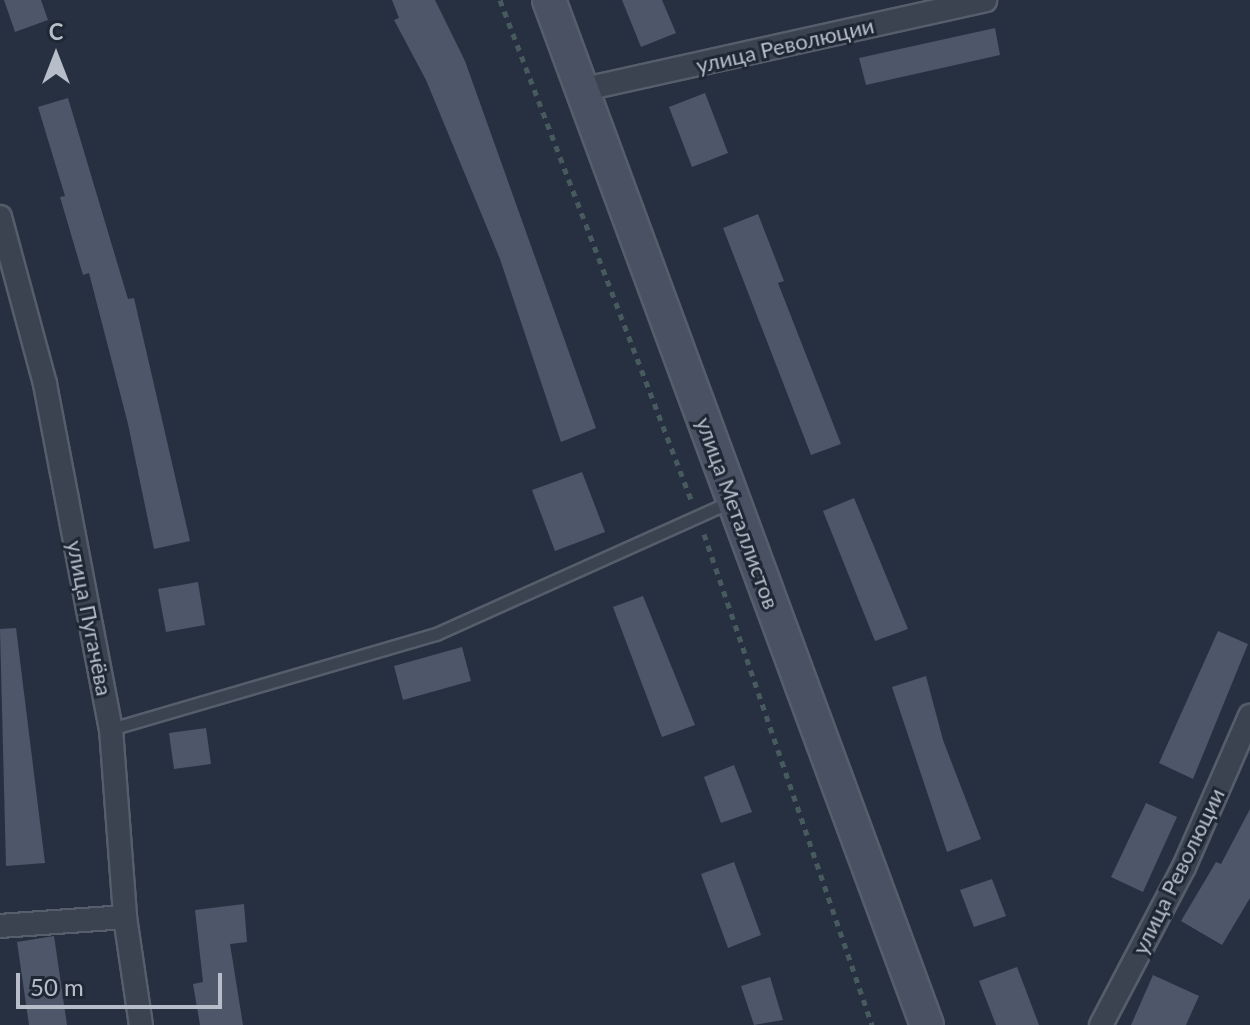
<!DOCTYPE html>
<meta charset="utf-8">
<style>
body{margin:0}
#map{position:relative;width:1250px;height:1025px;overflow:hidden;background:#273040;font-family:Lato,sans-serif}
div>[style]{position:absolute}
[style*='--x']{left:calc(var(--x)*1px);top:calc(var(--y)*1px);width:calc(var(--w)*1px);rotate:calc(var(--a)*1deg)}
.building>*{inset:0;background:#4d5769}
.path>*{height:5px;margin-top:-2.5px;transform-origin:0;background:repeating-linear-gradient(90deg,#475a5e 0 6px,transparent 0 12px)}
.roads{filter:drop-shadow(2px 0 #555e6a) drop-shadow(-2px 0 #555e6a) drop-shadow(0 2px #555e6a) drop-shadow(0 -2px #555e6a)}
.lane>*{height:11px;margin:-5.5px;padding:0 5.5px;transform-origin:5.5px;border-radius:5.5px;background:#3b4350}
.street>*{height:22px;margin:-11px;padding:0 11px;transform-origin:11px;border-radius:11px;background:#3b4350}
.secondary>*{height:32px;margin:-16px;padding:0 16px;transform-origin:16px;border-radius:16px;background:#495163}
span{translate:-50% -50%;white-space:nowrap;text-align:center;line-height:1.15;-webkit-text-stroke:6px #1f2735;paint-order:stroke}
.street-label{font-size:22px;color:#b7beca}
.north{position:absolute;left:16px;top:16px;width:80px;height:80px;-webkit-text-stroke:6px #1f2735;paint-order:stroke;rotate:0deg;font-size:22px;font-weight:700;line-height:32px;text-align:center;color:#b7beca}
.north::after{content:'';display:block;margin:auto;width:28px;height:36px;background:#b7beca;clip-path:polygon(50% 0,100% 100%,50% 72%,0 100%)}
.scale{position:absolute;left:16px;top:973px;width:206px;height:36px;box-sizing:border-box;border:4px solid #b7beca;border-top:0;padding-left:10px;font-size:24px;line-height:28px;white-space:nowrap;color:#b7beca;-webkit-text-stroke:6px #1f2735;paint-order:stroke}
</style>
<div id="map">
<div class="building">
<i style="clip-path:polygon(4px 0,41px 0,48px 20px,15px 32px)"></i>
<i style="clip-path:polygon(392px 0,435px 0,465px 61px,596px 428px,561px 442px,500px 259px,426px 80px,394px 20px,399px 18px)"></i>
<i style="clip-path:polygon(622px 0,662px 0,676px 33px,641px 47px)"></i>
<i style="clip-path:polygon(995px 28px,1000px 55px,866px 85px,859px 58px)"></i>
<i style="clip-path:polygon(705px 93px,728px 153px,692px 167px,669px 107px)"></i>
<i style="clip-path:polygon(68px 98px,128px 299px,134px 298px,190px 541px,154px 549px,128px 424px,89px 273px,83px 275px,60px 197px,65px 196px,38px 107px)"></i>
<i style="clip-path:polygon(758px 214px,784px 281px,778px 283px,841px 444px,811px 455px,723px 228px)"></i>
<i style="clip-path:polygon(582px 472px,605px 532px,555px 551px,532px 490px)"></i>
<i style="clip-path:polygon(854px 498px,908px 629px,875px 641px,823px 511px)"></i>
<i style="clip-path:polygon(198px 582px,205px 625px,166px 632px,158px 589px)"></i>
<i style="clip-path:polygon(643px 596px,695px 725px,662px 737px,613px 607px)"></i>
<i style="clip-path:polygon(16px 628px,45px 863px,6px 866px,0 629px)"></i>
<i style="clip-path:polygon(1218px 631px,1248px 644px,1193px 779px,1159px 763px)"></i>
<i style="clip-path:polygon(462px 647px,471px 681px,403px 700px,394px 666px)"></i>
<i style="clip-path:polygon(926px 676px,943px 740px,981px 839px,947px 852px,892px 687px)"></i>
<i style="clip-path:polygon(206px 728px,211px 764px,174px 769px,169px 733px)"></i>
<i style="clip-path:polygon(734px 765px,752px 812px,721px 823px,704px 777px)"></i>
<i style="clip-path:polygon(1146px 803px,1177px 817px,1143px 892px,1111px 877px)"></i>
<i style="clip-path:polygon(1250px 809px,1250px 898px,1222px 945px,1181px 921px,1216px 862px,1221px 864px)"></i>
<i style="clip-path:polygon(734px 862px,761px 935px,728px 948px,701px 874px)"></i>
<i style="clip-path:polygon(992px 879px,1006px 916px,974px 927px,960px 890px)"></i>
<i style="clip-path:polygon(244px 904px,247px 942px,230px 944px,243px 1025px,200px 1025px,193px 984px,203px 982px,195px 910px)"></i>
<i style="clip-path:polygon(54px 936px,67px 1025px,29px 1025px,17px 942px)"></i>
<i style="clip-path:polygon(1017px 967px,1039px 1025px,996px 1025px,979px 981px)"></i>
<i style="clip-path:polygon(1153px 975px,1199px 996px,1186px 1025px,1131px 1025px)"></i>
<i style="clip-path:polygon(770px 977px,783px 1020px,754px 1025px,741px 986px)"></i>
</div>
<div class="path">
<i style="--x:500;--y:0;--w:537;--a:69.07"></i>
<i style="--x:704;--y:534;--w:519;--a:71.11"></i>
</div>
<div class="roads">
<div class="lane">
<i style="--x:111;--y:729;--w:339;--a:-16.3"></i>
<i style="--x:436;--y:634;--w:325;--a:-24.2"></i>
</div>
<div class="street">
<i style="--x:585;--y:89;--w:410;--a:-12.5"></i>
<i style="--x:0;--y:217;--w:173;--a:74.9"></i>
<i style="--x:45;--y:384;--w:351;--a:79.2"></i>
<i style="--x:111;--y:729;--w:189;--a:85.7"></i>
<i style="--x:125;--y:917;--w:109;--a:81.6"></i>
<i style="--x:0;--y:926;--w:125;--a:-4.1"></i>
<i style="--x:1101;--y:1025;--w:178;--a:-62.3"></i>
<i style="--x:1184;--y:867;--w:165;--a:-66.4"></i>
</div>
<div class="secondary">
<i style="--x:549;--y:0;--w:1092;--a:69.76"></i>
</div>
</div>
<div class="street-label">
<span style="left:785px;top:45px;rotate:-13deg">улица Революции</span>
<span style="left:738px;top:513px;rotate:70deg">улица Металлистов</span>
<span style="left:90px;top:618px;rotate:79deg">улица Пугачёва</span>
<span style="left:1178px;top:871px;rotate:-64deg">улица Революции</span>
</div>
<div class="north">С</div>
<div class="scale">50 m</div>
</div>
